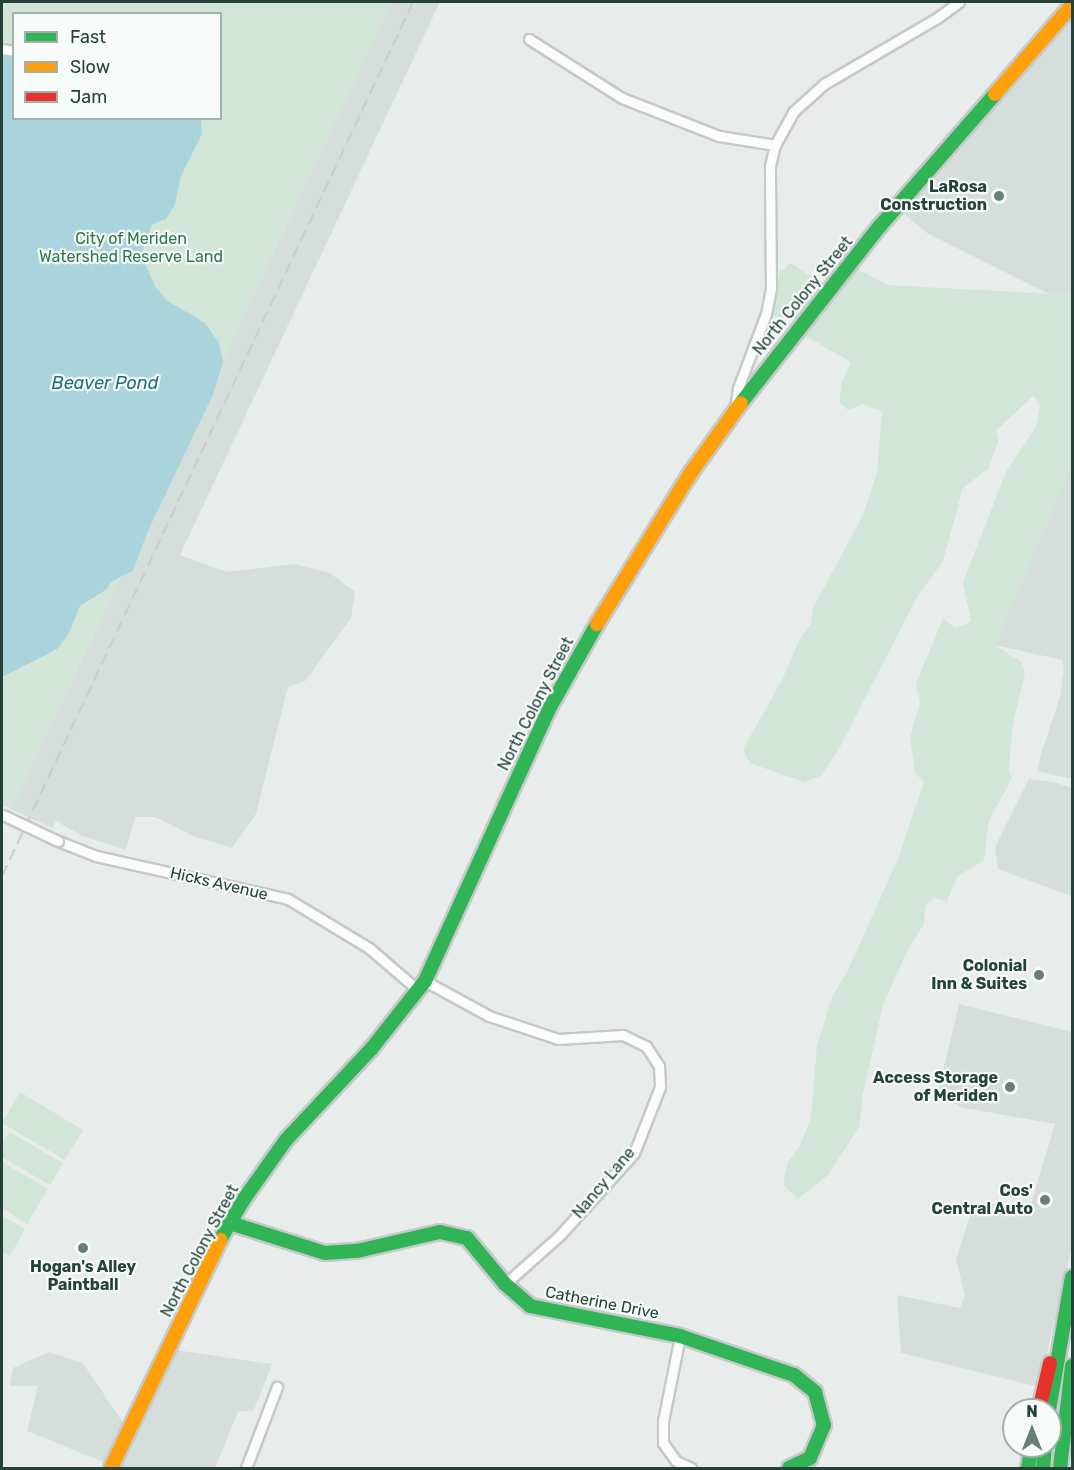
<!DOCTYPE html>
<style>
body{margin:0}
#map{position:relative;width:1074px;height:1470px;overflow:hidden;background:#e8edeb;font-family:Rubik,sans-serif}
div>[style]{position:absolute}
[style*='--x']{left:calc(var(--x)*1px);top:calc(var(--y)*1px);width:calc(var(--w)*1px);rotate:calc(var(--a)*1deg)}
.built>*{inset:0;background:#d6dedb}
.green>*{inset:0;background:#d1e6d8}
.water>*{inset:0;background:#a9d4db}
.roads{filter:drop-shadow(2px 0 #c5cac8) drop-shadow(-2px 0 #c5cac8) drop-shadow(0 2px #c5cac8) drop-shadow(0 -2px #c5cac8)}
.street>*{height:9px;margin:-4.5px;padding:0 4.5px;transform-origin:4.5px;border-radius:4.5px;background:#fcfcfc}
.fast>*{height:14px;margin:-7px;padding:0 7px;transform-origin:7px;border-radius:7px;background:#30b455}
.slow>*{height:14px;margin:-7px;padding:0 7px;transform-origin:7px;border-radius:7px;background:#ff9f0a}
.jam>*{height:14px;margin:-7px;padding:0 7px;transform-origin:7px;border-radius:7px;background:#e5322d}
.rail>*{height:2px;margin-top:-1px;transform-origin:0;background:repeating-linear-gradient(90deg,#c9cdcc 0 12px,transparent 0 18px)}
.bridges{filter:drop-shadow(2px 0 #c5cac8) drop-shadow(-2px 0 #c5cac8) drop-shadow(0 2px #c5cac8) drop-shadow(0 -2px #c5cac8)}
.street-bridge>*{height:9px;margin:-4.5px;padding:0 4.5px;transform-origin:4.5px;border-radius:4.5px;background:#fcfcfc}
.dots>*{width:16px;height:16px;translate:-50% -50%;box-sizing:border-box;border:3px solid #f7fbf9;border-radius:50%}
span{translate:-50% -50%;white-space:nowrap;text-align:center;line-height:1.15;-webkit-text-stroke:4.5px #f7fbf9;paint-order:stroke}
.poi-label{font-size:16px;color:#24423a;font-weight:700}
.right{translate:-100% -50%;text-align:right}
.park-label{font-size:16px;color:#2d7a4b}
.street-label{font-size:16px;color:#24423a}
.water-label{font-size:18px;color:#1c6f80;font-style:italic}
.frame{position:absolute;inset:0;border:3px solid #24423a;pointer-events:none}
.legend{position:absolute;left:12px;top:12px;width:210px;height:108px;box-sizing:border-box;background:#f7fbf9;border:2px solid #a3b1ad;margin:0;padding:8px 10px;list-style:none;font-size:18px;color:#24423a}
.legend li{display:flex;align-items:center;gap:12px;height:30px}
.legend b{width:30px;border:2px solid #a3b1ad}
.north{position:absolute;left:1002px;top:1398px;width:60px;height:60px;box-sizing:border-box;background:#f7fbf9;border:2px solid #a3b1ad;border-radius:50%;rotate:0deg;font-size:16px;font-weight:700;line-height:24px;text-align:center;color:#24423a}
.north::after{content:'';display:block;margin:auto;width:21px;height:27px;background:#697e78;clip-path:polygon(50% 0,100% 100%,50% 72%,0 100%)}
</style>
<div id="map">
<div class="built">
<i style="clip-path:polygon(391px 2px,440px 2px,180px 555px,227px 572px,295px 564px,330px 573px,355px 592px,351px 618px,305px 681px,288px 687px,256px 814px,232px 848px,193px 836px,155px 817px,135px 817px,126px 850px,82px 836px,56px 821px,52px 828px,11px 809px,120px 578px,133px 571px,148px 531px,213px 395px,223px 359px)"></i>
<i style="clip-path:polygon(1072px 20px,1072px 295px,1049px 294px,927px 233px,904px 214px)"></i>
<i style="clip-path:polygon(1072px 464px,1072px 779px,1038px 771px,1040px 757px,1060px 697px,1064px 669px,1062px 660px,994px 645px)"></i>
<i style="clip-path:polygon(1029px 779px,1054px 782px,1072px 788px,1071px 896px,998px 869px,995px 847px)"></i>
<i style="clip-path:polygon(959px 1004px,1072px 1032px,1072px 1247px,1039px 1387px,901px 1353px,897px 1295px,960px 1308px,965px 1296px,956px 1259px,974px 1203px,1030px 1207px,1055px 1124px,960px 1107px,938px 1092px)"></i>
<i style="clip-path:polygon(176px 1350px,272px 1364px,254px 1410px,238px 1412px,215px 1468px,118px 1468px,27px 1431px,38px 1386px,10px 1386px,13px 1368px,49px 1352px,83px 1363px,124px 1424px,138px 1431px)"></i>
</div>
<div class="green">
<i style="clip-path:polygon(evenodd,2px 2px,391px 2px,11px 809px,2px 805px,2px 2px,14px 14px,220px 14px,220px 118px,14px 118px,14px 14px)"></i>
<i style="clip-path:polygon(790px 263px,823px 283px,797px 318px,770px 316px,780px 270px,784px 270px)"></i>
<i style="clip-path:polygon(856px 268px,887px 285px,1072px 295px,1072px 465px,994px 645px,1021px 661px,1025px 672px,1012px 729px,1009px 769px,1012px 779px,989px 820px,984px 860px,957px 877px,947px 901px,934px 898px,925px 906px,924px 924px,908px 949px,883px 1005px,863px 1094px,859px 1127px,828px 1175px,798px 1199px,783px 1185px,788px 1162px,800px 1146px,811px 1117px,817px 1045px,832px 997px,848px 970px,898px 859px,924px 782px,915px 773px,910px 738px,920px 702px,916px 684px,943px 618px,955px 628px,971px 622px,963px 582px,1006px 472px,1036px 427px,1040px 405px,1033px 396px,996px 431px,998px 442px,989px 468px,963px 488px,943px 561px,917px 597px,840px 747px,821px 776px,804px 782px,750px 763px,743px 749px,782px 680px,799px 641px,811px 623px,813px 608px,863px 515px,877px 472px,882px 412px,863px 404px,848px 410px,839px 402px,842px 382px,851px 362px,802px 334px)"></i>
<i style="clip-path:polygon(20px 1092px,83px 1130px,65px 1160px,2px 1123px)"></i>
<i style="clip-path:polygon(9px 1132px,63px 1163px,50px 1185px,2px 1157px,2px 1144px)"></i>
<i style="clip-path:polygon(2px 1162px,48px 1189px,27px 1224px,2px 1208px)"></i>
<i style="clip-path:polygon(2px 1216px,25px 1229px,10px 1256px,2px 1252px)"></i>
</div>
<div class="water">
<i style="clip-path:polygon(2px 55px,13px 57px,14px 118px,201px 119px,202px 134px,181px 176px,175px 204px,166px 219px,152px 224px,143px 248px,147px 269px,155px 286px,166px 300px,205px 323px,219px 343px,223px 362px,213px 395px,148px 531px,133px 571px,111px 582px,107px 589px,80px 606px,69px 633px,57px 649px,2px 677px)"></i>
</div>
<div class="roads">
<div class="street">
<i style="--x:529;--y:39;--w:110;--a:32.4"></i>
<i style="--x:622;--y:98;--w:104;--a:21.4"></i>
<i style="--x:719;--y:136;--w:57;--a:9.1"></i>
<i style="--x:2;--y:49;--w:12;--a:9"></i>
<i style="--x:735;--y:410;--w:22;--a:-82"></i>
<i style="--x:738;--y:388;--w:79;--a:-69.3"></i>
<i style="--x:766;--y:314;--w:25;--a:-79"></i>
<i style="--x:771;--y:289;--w:123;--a:-90.5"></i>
<i style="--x:770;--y:166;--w:22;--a:-77"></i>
<i style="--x:775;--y:145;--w:38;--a:-61"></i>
<i style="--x:793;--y:112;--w:42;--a:-42.1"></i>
<i style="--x:824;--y:84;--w:131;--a:-30.3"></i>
<i style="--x:937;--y:18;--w:27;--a:-36"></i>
<i style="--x:58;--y:841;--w:41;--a:21.5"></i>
<i style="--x:96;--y:856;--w:197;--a:12.6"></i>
<i style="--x:288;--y:899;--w:95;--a:31.2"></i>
<i style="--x:369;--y:948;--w:65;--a:40.6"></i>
<i style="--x:425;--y:981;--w:73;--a:28.7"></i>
<i style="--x:489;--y:1016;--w:73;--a:18.4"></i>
<i style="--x:558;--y:1039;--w:65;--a:-3.5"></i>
<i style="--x:623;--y:1035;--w:25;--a:26"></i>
<i style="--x:646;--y:1046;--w:24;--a:57"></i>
<i style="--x:659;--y:1066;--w:21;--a:87"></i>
<i style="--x:660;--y:1087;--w:71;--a:111.5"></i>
<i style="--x:634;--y:1153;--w:110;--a:132.1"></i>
<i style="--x:560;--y:1235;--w:74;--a:138.3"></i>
<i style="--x:680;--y:1336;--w:87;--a:101.3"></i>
<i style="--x:663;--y:1421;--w:22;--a:90"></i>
<i style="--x:663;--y:1443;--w:22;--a:54"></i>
<i style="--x:676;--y:1461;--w:17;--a:25"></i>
<i style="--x:246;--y:1468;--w:87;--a:-69.1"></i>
</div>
<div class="fast">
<i style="--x:741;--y:403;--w:225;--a:-51.9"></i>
<i style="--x:880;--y:226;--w:175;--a:-48.9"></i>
<i style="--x:230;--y:1223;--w:100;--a:17.5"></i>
<i style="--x:325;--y:1253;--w:32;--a:-4"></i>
<i style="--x:357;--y:1251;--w:85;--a:-12.9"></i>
<i style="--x:440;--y:1232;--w:28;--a:13"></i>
<i style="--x:467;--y:1238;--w:60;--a:50.4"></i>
<i style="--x:505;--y:1284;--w:33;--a:41"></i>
<i style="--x:530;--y:1306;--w:153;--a:11.3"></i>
<i style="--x:680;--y:1336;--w:120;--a:18.9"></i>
<i style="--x:794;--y:1375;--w:27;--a:39"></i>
<i style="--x:815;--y:1392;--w:34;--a:75"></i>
<i style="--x:824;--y:1425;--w:36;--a:113"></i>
<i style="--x:810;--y:1458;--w:23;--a:155"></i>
<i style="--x:220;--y:1240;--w:48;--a:-59.7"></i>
<i style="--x:244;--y:1199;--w:72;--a:-54.6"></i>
<i style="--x:286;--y:1140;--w:126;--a:-46.9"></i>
<i style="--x:372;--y:1048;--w:85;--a:-51.7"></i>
<i style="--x:425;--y:981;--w:299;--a:-65.5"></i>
<i style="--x:549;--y:709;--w:98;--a:-60.5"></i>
<i style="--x:1049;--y:1410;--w:135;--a:-80.2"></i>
<i style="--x:1028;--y:1468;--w:22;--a:-80"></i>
<i style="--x:1043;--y:1468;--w:22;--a:-85"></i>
<i style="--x:1060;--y:1468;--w:103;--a:-83.3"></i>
</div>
<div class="slow">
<i style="--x:995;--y:94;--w:118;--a:-49.1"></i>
<i style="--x:597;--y:624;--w:176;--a:-58.2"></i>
<i style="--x:690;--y:474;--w:87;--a:-54.3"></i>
<i style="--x:111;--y:1468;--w:253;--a:-64.4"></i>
</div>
<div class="jam">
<i style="--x:1039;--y:1410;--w:48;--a:-76.8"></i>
</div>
</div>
<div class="rail">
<i style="--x:2;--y:876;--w:966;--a:-64.81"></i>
</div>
<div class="bridges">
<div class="street-bridge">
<i style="--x:3;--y:815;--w:61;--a:25.3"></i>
</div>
</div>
<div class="dots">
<i style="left:999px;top:196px;background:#697e78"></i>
<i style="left:1039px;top:975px;background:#697e78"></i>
<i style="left:1010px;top:1087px;background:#697e78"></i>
<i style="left:1045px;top:1200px;background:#697e78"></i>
<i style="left:83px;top:1248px;background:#697e78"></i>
</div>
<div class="poi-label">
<span class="right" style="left:987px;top:196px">LaRosa<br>Construction</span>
<span class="right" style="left:1027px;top:975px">Colonial<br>Inn &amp; Suites</span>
<span class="right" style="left:998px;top:1087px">Access Storage<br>of Meriden</span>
<span class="right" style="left:1033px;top:1200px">Cos'<br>Central Auto</span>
<span style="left:83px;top:1276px">Hogan's Alley<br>Paintball</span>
</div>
<div class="park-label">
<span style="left:131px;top:248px">City of Meriden<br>Watershed Reserve Land</span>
</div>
<div class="street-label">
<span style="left:803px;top:296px;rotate:-51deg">North Colony Street</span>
<span style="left:536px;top:704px;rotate:-63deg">North Colony Street</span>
<span style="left:219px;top:884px;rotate:13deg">Hicks Avenue</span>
<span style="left:604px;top:1183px;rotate:-50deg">Nancy Lane</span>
<span style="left:200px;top:1251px;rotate:-62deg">North Colony Street</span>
<span style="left:602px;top:1303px;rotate:11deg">Catherine Drive</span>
</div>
<div class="water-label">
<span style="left:105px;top:383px">Beaver Pond</span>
</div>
<div class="frame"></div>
<ul class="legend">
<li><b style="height:8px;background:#30b455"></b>Fast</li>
<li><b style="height:8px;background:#ff9f0a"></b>Slow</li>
<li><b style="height:8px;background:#e5322d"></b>Jam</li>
</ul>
<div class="north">N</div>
</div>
